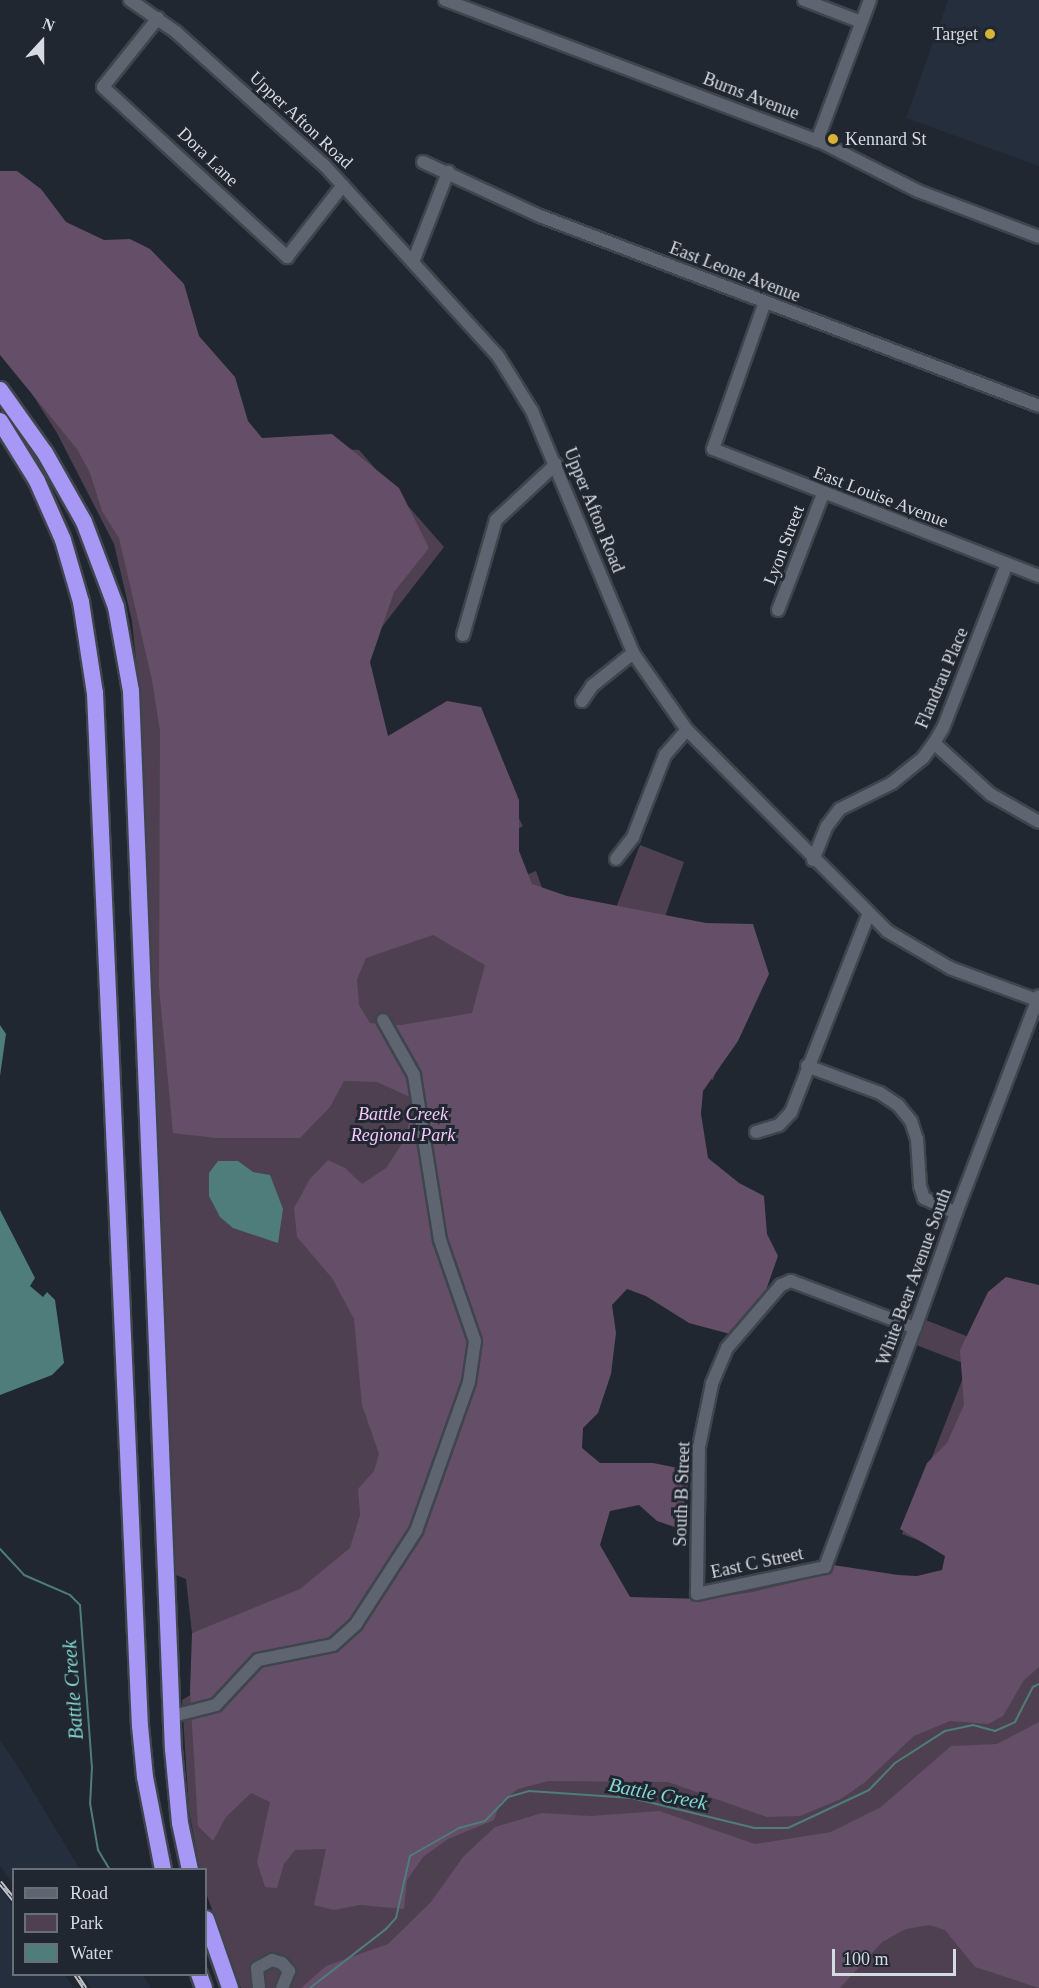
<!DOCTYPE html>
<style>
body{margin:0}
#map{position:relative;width:1039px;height:1988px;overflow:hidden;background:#202730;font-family:"Times New Roman",serif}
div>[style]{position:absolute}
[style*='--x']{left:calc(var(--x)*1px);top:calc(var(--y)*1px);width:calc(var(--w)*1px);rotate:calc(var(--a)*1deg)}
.built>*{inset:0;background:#242e3d}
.green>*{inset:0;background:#4e4050}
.forest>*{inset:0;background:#654e68}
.water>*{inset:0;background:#4e7d7b}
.stream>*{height:2px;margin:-1px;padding:0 1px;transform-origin:1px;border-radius:1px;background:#4e7d7b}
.roads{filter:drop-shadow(2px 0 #3f454c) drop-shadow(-2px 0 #3f454c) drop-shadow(0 2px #3f454c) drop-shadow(0 -2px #3f454c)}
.minor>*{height:12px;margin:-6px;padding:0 6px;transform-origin:6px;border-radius:6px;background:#5e6570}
.highway>*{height:16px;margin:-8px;padding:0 8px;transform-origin:8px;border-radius:8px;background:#a798f6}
.rail>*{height:4.5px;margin-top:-2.25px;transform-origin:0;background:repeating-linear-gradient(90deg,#202730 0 7px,#bfc3ca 0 14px);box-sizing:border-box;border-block:2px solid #bfc3ca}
.dots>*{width:16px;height:16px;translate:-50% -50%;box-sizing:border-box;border:3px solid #202730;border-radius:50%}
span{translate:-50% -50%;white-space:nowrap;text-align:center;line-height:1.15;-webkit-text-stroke:6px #202730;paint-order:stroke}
.poi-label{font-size:18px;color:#d6dae1}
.right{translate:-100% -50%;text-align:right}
.left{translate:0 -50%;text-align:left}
.street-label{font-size:18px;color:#d6dae1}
.park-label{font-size:18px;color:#f4c9fa;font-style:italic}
.water-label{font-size:20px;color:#84d7d3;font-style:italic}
.legend{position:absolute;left:12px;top:1868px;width:195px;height:108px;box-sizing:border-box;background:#202730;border:2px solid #696f77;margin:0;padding:8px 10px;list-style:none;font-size:18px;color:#d6dae1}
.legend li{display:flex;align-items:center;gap:12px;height:30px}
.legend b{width:30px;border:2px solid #696f77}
.north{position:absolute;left:12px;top:12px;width:60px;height:60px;-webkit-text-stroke:4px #202730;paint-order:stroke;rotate:21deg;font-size:16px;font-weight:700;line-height:24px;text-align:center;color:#d6dae1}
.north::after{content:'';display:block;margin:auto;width:21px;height:27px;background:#d6dae1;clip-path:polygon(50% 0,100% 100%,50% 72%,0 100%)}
.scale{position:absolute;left:832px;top:1949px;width:124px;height:27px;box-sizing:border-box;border:3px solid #d6dae1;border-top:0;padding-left:8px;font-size:18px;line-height:21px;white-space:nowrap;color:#d6dae1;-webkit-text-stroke:4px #202730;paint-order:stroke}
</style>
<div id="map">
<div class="built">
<i style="clip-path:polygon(948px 0,1039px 0,1039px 166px,906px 118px)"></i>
<i style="clip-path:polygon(0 1740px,17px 1765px,80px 1869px,14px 1870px,13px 1884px,0 1866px)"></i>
<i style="clip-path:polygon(0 1888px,13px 1905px,14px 1974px,65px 1975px,74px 1988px,0 1988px)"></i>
<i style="clip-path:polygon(82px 1975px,143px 1975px,151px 1988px,91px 1988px)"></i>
</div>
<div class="green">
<i style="clip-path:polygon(0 222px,258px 445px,359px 450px,444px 547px,371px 641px,363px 660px,378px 755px,459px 705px,523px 826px,491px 847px,499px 886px,536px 871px,549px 907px,609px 926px,640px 845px,684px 862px,658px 937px,754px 959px,713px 1080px,687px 1069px,601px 1296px,575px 1443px,580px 1587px,659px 1622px,698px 1594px,825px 1566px,949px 1588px,962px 1557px,902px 1534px,968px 1365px,898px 1338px,908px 1313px,979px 1341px,1039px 1305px,1039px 1988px,241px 1988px,206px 1893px,206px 1870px,200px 1869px,189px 1811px,182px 1700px,301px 1630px,261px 1608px,192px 1633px,186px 1579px,163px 1570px,141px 978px,141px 709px,132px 621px,114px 544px,57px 433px,18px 372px)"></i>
</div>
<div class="forest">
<i style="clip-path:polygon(evenodd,0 171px,17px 171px,41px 189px,66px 222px,104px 240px,130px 239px,150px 249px,184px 284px,199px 336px,235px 377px,248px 421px,262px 438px,332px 434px,399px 488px,429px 548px,394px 592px,370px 662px,388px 736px,447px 701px,481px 707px,519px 800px,519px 851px,532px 884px,567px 896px,706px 923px,753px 924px,769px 974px,738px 1041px,703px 1091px,701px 1114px,708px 1158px,739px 1183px,764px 1196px,767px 1234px,778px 1256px,766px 1290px,730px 1334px,689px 1323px,646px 1296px,627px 1289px,612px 1305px,616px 1333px,611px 1374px,598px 1413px,583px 1428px,582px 1448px,600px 1463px,653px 1463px,688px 1470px,686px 1531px,657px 1521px,639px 1505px,610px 1511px,600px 1545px,630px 1597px,703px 1599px,753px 1592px,799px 1581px,833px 1565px,898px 1575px,917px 1576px,942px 1570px,945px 1556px,900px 1529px,927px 1463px,947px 1443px,964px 1405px,960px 1350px,988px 1292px,1006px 1277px,1039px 1285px,1039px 1667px,1024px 1680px,1003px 1716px,988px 1724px,950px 1721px,914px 1736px,864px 1783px,841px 1799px,800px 1816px,767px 1817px,668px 1782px,548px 1781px,518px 1789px,500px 1803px,494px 1820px,448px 1839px,423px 1857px,407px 1880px,404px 1909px,360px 1905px,334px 1910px,314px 1905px,326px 1849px,295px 1850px,284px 1864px,277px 1888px,265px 1887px,257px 1862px,270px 1802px,251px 1793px,226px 1817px,213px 1841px,198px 1826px,190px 1691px,192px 1633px,300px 1589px,350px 1548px,360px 1515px,358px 1489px,374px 1471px,379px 1454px,362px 1405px,354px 1319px,332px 1278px,297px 1237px,294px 1208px,310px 1179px,328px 1160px,345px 1168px,362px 1184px,386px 1168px,407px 1136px,412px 1098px,377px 1082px,344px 1081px,330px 1107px,300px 1138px,216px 1138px,173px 1133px,159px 987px,160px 731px,152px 680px,119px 538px,102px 511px,90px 473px,77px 449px,0 355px,0 171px,433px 935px,485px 965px,472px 1013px,401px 1025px,370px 1023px,359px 1005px,357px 979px,366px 958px,433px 935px)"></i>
<i style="clip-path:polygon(1039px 1722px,1039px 1988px,975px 1967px,945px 1930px,929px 1925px,906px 1929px,882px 1942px,840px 1988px,301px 1988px,326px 1966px,388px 1944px,431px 1902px,463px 1857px,495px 1827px,542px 1813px,591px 1816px,659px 1811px,755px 1844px,831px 1832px,881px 1807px,951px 1746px,997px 1744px)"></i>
</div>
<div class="water">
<i style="clip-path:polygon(0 1025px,6px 1034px,0 1076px)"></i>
<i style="clip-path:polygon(218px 1161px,238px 1161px,253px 1172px,270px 1175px,283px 1209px,278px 1243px,233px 1228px,220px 1217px,209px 1196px,209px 1173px)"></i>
<i style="clip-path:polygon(0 1210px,35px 1278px,30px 1286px,43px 1297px,47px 1292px,55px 1300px,64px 1363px,52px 1375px,0 1395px)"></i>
</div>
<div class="stream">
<i style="--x:0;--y:1549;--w:35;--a:47"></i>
<i style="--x:24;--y:1575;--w:50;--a:23.5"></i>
<i style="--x:70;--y:1595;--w:14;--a:45"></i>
<i style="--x:80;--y:1605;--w:162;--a:85.8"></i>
<i style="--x:92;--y:1767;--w:36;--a:93"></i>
<i style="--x:90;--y:1803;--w:48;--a:80.3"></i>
<i style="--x:98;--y:1850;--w:23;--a:59"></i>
<i style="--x:310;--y:1988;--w:96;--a:-37.8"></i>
<i style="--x:386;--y:1929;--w:15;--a:-48"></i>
<i style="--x:396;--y:1918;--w:64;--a:-77.3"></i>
<i style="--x:410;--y:1856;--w:56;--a:-29.7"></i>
<i style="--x:459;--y:1828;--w:27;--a:-15"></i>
<i style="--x:485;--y:1821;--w:33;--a:-46"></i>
<i style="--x:508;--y:1797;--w:22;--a:-16"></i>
<i style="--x:529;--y:1791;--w:103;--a:3.9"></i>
<i style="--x:632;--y:1798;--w:126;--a:13.8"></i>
<i style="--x:754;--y:1828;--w:34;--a:0"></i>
<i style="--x:788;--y:1828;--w:89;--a:-25.1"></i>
<i style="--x:869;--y:1790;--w:37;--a:-46"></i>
<i style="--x:895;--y:1763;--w:59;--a:-32.6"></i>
<i style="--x:945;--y:1731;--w:29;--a:-12"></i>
<i style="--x:973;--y:1725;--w:23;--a:15"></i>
<i style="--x:995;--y:1731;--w:22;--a:-24"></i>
<i style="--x:1015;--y:1722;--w:39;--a:-63"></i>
<i style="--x:1033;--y:1687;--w:7;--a:-27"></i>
</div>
<div class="roads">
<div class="minor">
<i style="--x:130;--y:0;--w:56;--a:34.8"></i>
<i style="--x:176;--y:32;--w:200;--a:42"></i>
<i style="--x:325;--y:166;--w:257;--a:47.7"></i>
<i style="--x:498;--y:356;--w:65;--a:58.3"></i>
<i style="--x:532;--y:411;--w:262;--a:67.3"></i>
<i style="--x:633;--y:653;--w:94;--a:55"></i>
<i style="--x:687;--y:730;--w:284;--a:45.1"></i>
<i style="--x:887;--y:931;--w:73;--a:30.4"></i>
<i style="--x:950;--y:968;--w:95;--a:20.3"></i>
<i style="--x:445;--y:0;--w:404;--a:20.7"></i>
<i style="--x:823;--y:143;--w:106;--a:26.8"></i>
<i style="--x:918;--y:191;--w:129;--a:20.8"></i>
<i style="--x:804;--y:0;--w:61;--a:21.1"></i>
<i style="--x:158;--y:18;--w:88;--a:128.6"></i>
<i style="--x:103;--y:87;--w:251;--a:42.7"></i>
<i style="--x:287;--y:257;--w:91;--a:-52.1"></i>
<i style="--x:817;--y:141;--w:151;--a:-69.4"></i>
<i style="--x:423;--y:162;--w:129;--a:24.8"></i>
<i style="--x:540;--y:216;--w:534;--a:20.84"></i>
<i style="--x:413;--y:262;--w:97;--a:-68.7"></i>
<i style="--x:765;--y:302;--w:156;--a:109.5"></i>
<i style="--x:713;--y:449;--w:350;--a:21.3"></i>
<i style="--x:778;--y:610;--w:124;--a:-68.8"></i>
<i style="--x:463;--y:635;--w:120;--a:-74"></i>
<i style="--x:496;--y:520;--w:82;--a:-43"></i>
<i style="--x:582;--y:701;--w:18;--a:-56"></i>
<i style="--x:592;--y:686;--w:53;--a:-38.8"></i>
<i style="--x:934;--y:743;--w:76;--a:42.3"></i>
<i style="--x:990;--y:794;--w:56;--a:29.7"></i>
<i style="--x:616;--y:859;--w:28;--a:-52"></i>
<i style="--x:633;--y:837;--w:88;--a:-68.7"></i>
<i style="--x:665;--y:755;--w:33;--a:-49"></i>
<i style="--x:813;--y:860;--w:37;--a:-68"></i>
<i style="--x:827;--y:826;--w:21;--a:-53"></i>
<i style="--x:840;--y:809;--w:58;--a:-26.6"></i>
<i style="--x:892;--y:783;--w:40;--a:-39"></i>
<i style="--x:923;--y:758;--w:19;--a:-54"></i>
<i style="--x:934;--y:743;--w:17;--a:-59"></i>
<i style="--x:943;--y:728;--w:176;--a:-68.7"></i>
<i style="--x:807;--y:1066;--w:78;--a:20.3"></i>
<i style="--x:880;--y:1093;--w:22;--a:34"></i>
<i style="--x:898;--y:1105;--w:21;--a:51"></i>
<i style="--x:911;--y:1121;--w:19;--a:72"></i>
<i style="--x:917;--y:1139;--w:47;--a:86.3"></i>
<i style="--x:920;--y:1186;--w:13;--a:72"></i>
<i style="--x:924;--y:1198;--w:35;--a:25"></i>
<i style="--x:756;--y:1132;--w:24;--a:-17"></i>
<i style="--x:779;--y:1125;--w:18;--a:-47"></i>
<i style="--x:791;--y:1112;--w:211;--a:-68.6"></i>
<i style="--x:915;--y:1328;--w:133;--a:-159.2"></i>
<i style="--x:791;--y:1281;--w:11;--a:158"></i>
<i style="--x:781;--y:1285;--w:83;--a:130.6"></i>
<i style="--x:727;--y:1348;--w:39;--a:113"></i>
<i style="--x:712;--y:1384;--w:64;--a:101.7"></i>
<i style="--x:699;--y:1447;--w:147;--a:90.8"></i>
<i style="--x:697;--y:1594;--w:131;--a:-11.9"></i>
<i style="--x:825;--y:1567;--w:255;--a:-69.4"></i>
<i style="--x:915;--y:1328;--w:122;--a:-70.4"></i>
<i style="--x:956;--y:1213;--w:232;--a:-69.1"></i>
<i style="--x:173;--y:1716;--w:44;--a:-14.3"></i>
<i style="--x:216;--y:1705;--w:62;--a:-47"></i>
<i style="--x:258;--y:1660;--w:76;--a:-11.3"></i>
<i style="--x:333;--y:1645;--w:31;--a:-42"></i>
<i style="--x:356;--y:1624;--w:111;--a:-57.2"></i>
<i style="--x:416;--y:1531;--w:158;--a:-70.4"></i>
<i style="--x:469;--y:1382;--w:41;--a:-81.7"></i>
<i style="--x:475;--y:1341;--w:107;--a:-109.1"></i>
<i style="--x:440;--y:1240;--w:167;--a:-99"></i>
<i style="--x:414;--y:1075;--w:63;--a:-119.4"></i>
<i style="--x:259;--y:1988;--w:20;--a:-96"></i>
<i style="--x:257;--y:1968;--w:17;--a:-28"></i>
<i style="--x:272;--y:1960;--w:10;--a:17"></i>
<i style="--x:282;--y:1963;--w:11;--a:49"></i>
<i style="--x:289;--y:1971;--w:18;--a:112"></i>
</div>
<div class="highway">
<i style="--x:0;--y:390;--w:77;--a:54.5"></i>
<i style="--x:45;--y:453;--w:79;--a:60.5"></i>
<i style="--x:84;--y:522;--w:91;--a:69.4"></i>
<i style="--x:116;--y:607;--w:85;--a:79.9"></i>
<i style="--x:131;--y:691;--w:1059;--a:87.73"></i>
<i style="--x:173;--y:1749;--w:74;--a:84.6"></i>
<i style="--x:180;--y:1823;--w:48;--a:78"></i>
<i style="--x:0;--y:421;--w:70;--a:58.3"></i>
<i style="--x:37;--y:481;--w:64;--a:66.2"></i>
<i style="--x:63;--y:540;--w:65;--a:73.8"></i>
<i style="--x:81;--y:602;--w:92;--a:81.3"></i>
<i style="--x:95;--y:693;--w:1034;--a:87.51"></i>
<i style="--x:140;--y:1726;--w:51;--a:84.4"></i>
<i style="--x:145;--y:1777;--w:95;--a:79"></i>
<i style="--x:206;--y:1919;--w:73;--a:70.8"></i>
<i style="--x:199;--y:1974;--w:15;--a:70"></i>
</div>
</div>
<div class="rail">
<i style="--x:0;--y:1882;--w:22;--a:51"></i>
<i style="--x:76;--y:1974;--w:17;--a:57"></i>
</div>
<div class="dots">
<i style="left:990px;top:34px;background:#d7b434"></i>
<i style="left:833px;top:139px;background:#d7b434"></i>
</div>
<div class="poi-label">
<span class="right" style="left:978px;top:34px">Target</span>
<span class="left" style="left:845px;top:139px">Kennard St</span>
</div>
<div class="street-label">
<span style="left:751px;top:96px;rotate:21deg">Burns Avenue</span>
<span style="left:301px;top:120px;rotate:43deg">Upper Afton Road</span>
<span style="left:208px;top:157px;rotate:44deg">Dora Lane</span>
<span style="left:735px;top:272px;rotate:21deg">East Leone Avenue</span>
<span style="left:881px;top:497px;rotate:21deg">East Louise Avenue</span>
<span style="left:594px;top:510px;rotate:68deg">Upper Afton Road</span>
<span style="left:784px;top:545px;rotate:-69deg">Lyon Street</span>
<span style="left:942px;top:678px;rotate:-67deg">Flandrau Place</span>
<span style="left:914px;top:1277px;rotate:-70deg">White Bear Avenue South</span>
<span style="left:682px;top:1494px;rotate:-88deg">South B Street</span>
<span style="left:757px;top:1563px;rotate:-12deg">East C Street</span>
</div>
<div class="park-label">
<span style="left:403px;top:1125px">Battle Creek<br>Regional Park</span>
</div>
<div class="water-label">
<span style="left:73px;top:1690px;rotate:-94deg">Battle Creek</span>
<span style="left:658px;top:1794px;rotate:11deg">Battle Creek</span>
</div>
<ul class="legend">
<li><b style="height:8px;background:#5e6570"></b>Road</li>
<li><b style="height:16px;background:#4e4050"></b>Park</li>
<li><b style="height:16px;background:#4e7d7b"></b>Water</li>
</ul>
<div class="north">N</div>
<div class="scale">100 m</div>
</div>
